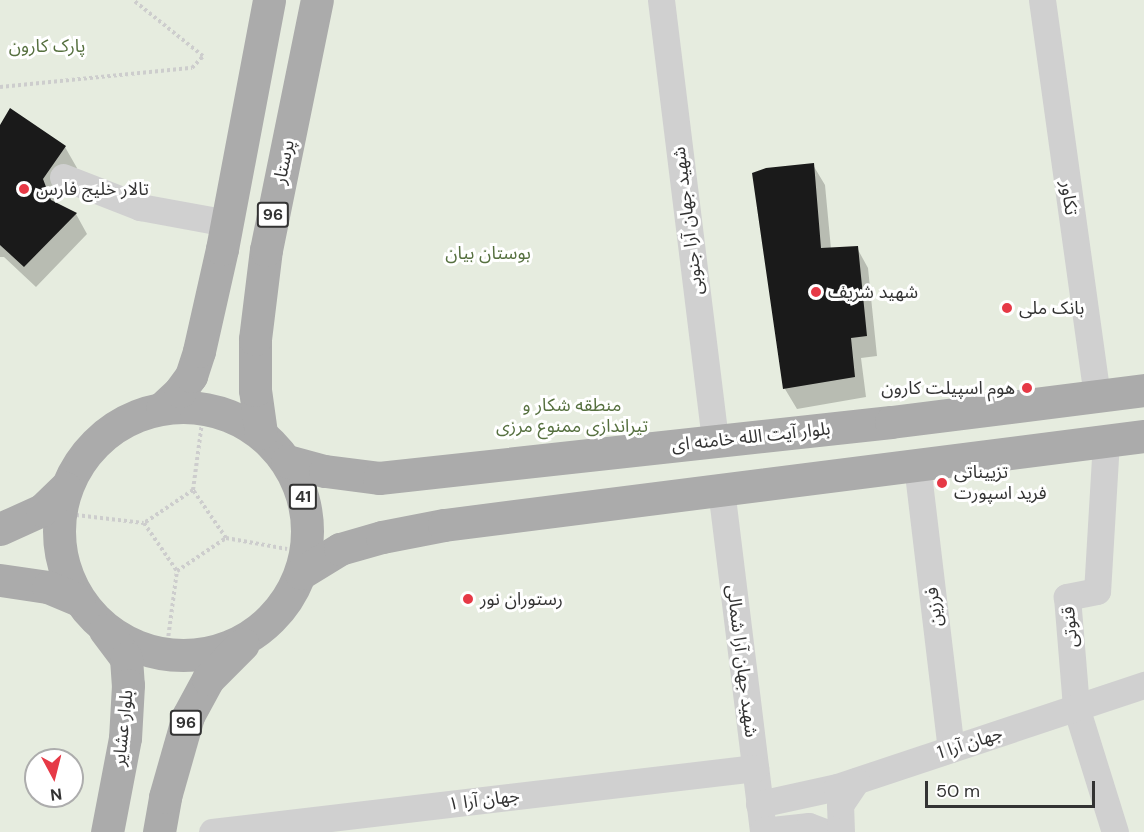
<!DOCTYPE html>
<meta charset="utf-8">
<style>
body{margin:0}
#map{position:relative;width:1144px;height:832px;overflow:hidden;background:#fff;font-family:"DM Sans","Noto Sans Arabic",sans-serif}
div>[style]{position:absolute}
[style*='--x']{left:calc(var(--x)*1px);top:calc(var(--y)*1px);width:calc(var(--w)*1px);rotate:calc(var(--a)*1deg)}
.green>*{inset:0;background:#e6ecdf}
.shadow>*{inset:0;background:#0003}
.building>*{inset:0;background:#1a1a1a}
.path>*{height:4px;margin-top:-2px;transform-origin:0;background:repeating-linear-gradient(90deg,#cdcdcd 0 3px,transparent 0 6px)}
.minor>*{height:27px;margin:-13.5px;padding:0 13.5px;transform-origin:13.5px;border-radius:13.5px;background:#d0d0d0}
.major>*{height:33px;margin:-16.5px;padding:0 16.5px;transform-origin:16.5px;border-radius:16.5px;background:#ababab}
.major>.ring{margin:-16.5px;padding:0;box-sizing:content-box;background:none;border:33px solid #ababab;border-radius:50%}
.dots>*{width:16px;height:16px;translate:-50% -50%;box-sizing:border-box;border:3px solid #fff;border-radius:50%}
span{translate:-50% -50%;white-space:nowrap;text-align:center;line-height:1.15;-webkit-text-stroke:6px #fff;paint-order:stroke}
.shield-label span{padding:2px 4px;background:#fff;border:2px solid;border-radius:4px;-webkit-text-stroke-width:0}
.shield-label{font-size:16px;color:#333;font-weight:700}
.park-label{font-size:18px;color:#56703f}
.street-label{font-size:18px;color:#333}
.poi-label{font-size:18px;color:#333}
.left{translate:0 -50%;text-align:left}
.right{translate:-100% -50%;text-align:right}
.north{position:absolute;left:24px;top:748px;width:60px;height:60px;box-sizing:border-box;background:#fff;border:2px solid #adadad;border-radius:50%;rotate:173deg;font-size:16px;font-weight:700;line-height:24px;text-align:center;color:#333}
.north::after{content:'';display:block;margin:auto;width:21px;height:27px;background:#e63946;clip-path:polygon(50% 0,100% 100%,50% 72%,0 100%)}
.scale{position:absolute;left:925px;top:781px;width:170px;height:27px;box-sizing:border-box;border:3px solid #333;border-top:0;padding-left:8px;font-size:18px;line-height:21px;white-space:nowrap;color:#333;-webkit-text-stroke:4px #fff;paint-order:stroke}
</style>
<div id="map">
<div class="green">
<i style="clip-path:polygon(evenodd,0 0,1144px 0,1144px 832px,0 832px,0 0,36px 760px,72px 760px,72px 796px,36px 796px,36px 760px)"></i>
</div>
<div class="shadow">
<i style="clip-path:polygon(10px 110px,65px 147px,77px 168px,54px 200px,55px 204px,76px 214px,87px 234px,36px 287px,4px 257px,0 257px,0 128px)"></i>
<i style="clip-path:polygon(813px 165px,825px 185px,831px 249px,857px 248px,868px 268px,877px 356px,861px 358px,866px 397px,797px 409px,785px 389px)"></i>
</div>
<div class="building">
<i style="clip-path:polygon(10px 108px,66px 146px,43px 179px,51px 200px,77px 213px,24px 267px,0 245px,0 125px)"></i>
<i style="clip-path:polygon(814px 163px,821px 248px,858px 246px,867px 336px,851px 338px,855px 377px,783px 389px,752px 173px,766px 168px)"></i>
</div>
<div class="path">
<i style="--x:0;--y:87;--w:193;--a:-5.7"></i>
<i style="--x:192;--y:68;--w:16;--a:-47"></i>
<i style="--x:203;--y:56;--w:90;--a:-141.3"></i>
<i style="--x:193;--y:490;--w:59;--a:146"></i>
<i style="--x:144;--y:523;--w:58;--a:55.5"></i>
<i style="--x:177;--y:571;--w:59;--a:-34"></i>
<i style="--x:226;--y:538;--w:58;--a:-124.5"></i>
<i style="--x:193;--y:490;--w:83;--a:-82.4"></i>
<i style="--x:76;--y:515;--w:68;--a:6.7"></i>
<i style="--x:226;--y:538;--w:62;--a:10.2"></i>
<i style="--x:166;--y:654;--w:84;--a:-82.5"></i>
</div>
<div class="minor">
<i style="--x:661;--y:0;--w:444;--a:83"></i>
<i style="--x:1042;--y:0;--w:400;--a:82.1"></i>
<i style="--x:63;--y:177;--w:83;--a:21.3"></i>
<i style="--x:140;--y:207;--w:88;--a:10.4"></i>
<i style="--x:1106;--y:441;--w:150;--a:93.4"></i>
<i style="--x:1097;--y:591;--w:31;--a:169"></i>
<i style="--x:1067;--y:597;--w:110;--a:85.3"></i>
<i style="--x:1076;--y:707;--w:131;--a:72.7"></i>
<i style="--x:917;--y:465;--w:286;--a:83.2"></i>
<i style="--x:721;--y:489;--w:346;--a:83"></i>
<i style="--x:759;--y:804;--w:80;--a:-12.3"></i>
<i style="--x:837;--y:787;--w:324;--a:-18.4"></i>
<i style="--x:763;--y:831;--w:46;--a:-6.2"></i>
<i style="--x:809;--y:826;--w:17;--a:21"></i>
<i style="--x:212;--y:832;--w:547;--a:-6.72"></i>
<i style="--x:841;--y:832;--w:27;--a:-92"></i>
<i style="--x:840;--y:805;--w:29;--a:-56"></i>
</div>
<div class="major">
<i class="ring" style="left:59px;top:407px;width:215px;height:215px"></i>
<i style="--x:162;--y:408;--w:25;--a:-43"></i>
<i style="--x:180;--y:391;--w:19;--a:-54"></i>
<i style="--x:191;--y:376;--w:26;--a:-72"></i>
<i style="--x:199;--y:351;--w:105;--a:-77.3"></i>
<i style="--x:222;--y:249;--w:253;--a:-79.3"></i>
<i style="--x:261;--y:433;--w:43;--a:-97.9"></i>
<i style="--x:255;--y:390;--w:51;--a:-90"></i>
<i style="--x:255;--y:339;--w:90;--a:-83"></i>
<i style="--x:266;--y:250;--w:255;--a:-78.5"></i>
<i style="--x:287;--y:461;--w:39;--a:15"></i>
<i style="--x:325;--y:471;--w:54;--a:7.4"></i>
<i style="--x:379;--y:478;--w:515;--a:-6.24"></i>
<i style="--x:891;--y:422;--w:255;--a:-7.2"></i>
<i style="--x:0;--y:529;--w:46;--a:-24.3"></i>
<i style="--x:42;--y:510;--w:32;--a:-44"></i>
<i style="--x:301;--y:573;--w:46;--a:-31.6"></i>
<i style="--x:340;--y:549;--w:44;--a:-15.9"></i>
<i style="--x:382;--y:537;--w:63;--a:-11"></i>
<i style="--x:444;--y:525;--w:706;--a:-7.25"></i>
<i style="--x:0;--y:580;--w:49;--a:8.3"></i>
<i style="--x:48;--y:587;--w:33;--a:23"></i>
<i style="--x:105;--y:630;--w:35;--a:53"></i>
<i style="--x:126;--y:658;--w:27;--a:86"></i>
<i style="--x:128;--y:685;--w:53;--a:93.2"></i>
<i style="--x:125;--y:738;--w:96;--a:100.8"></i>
<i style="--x:159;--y:832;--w:36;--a:-80"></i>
<i style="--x:165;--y:797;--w:84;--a:-74.1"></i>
<i style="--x:188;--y:716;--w:42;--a:-61.6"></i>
<i style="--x:208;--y:679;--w:49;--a:-45"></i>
</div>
<div class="dots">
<i style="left:24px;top:189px;background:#e63946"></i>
<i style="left:816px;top:292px;background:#e63946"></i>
<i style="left:1007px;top:308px;background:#e63946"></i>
<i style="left:1027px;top:388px;background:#e63946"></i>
<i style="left:942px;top:483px;background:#e63946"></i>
<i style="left:468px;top:599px;background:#e63946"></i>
</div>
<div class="shield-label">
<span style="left:273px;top:215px">96</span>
<span style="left:303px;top:497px">41</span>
<span style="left:186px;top:723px">96</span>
</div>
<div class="park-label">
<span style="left:47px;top:46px">پارک کارون</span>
<span style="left:488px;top:253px">بوستان بیان</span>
<span style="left:572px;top:416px">منطقه شکار و<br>تیراندازی ممنوع مرزی</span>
</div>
<div class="street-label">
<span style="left:284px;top:162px;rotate:-78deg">پرستار</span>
<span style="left:1069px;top:198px;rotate:82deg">تکاور</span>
<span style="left:688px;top:221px;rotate:-97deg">شهید جهان آرا جنوبی</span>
<span style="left:751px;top:437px;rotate:-6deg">بلوار آیت الله خامنه ای</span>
<span style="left:934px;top:607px;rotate:-97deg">فرزین</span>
<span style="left:1070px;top:627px;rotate:-95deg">قنوتی</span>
<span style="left:742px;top:661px;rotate:83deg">شهید جهان آرا شمالی</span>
<span style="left:123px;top:728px;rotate:-84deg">بلوار عشایر</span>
<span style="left:970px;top:743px;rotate:-18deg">جهان آرا 1</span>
<span style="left:484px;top:800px;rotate:-7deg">جهان آرا ۱</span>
</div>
<div class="poi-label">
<span class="left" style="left:36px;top:189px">تالار خلیج فارس</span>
<span class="left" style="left:828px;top:292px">شهید شریف</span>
<span class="left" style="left:1019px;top:308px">بانک ملی</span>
<span class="right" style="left:1015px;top:388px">هوم اسپیلت کارون</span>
<span class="left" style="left:954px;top:483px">تزییناتی<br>فرید اسپورت</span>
<span class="left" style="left:480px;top:599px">رستوران نور</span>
</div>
<div class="north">N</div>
<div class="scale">50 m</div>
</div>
